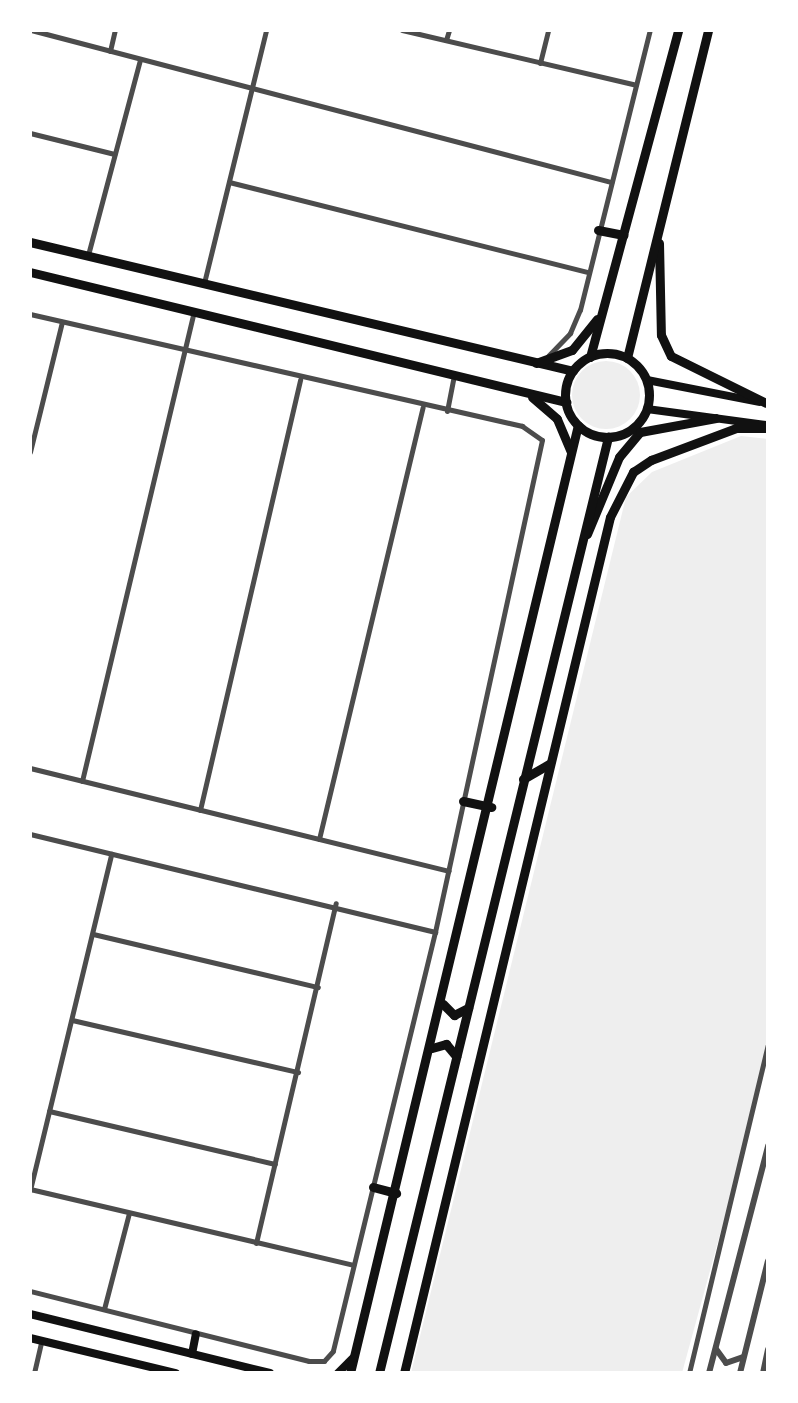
<!DOCTYPE html>
<style>
body{margin:0}
#map{position:relative;width:798px;height:1403px;overflow:hidden;background:#fff;font-family:Cabin,sans-serif}
div>[style]{position:absolute}
[style*='--x']{left:calc(var(--x)*1px);top:calc(var(--y)*1px);width:calc(var(--w)*1px);rotate:calc(var(--a)*1deg)}
.green>*{inset:0;background:#eee}
.round{border-radius:50%}
.minor>*{height:5px;margin:-2.5px;padding:0 2.5px;transform-origin:2.5px;border-radius:2.5px;background:#4c4c4c}
.tertiary>*{height:6px;margin:-3px;padding:0 3px;transform-origin:3px;border-radius:3px;background:#4c4c4c}
.secondary>*{height:8px;margin:-4px;padding:0 4px;transform-origin:4px;border-radius:4px;background:#111}
.primary>*{height:9px;margin:-4.5px;padding:0 4.5px;transform-origin:4.5px;border-radius:4.5px;background:#111}
.primary>.ring{margin:-4.5px;padding:0;box-sizing:content-box;background:none;border:9px solid #111;border-radius:50%}
span{translate:-50% -50%;white-space:nowrap;text-align:center;line-height:1.15;-webkit-text-stroke:10px #fff;paint-order:stroke}
.frame{position:absolute;inset:0;border:32px solid #fff;pointer-events:none}
</style>
<div id="map">
<div class="green">
<i class="round" style="left:572px;top:361px;width:68px;height:68px"></i>
<i style="clip-path:polygon(741px 436px,768px 439px,768px 1059px,682px 1373px,411px 1373px,626px 497px,652px 472px)"></i>
</div>
<div class="minor">
<i style="--x:31;--y:30;--w:600;--a:14.69"></i>
<i style="--x:402;--y:30;--w:240;--a:13.2"></i>
<i style="--x:446;--y:40;--w:10;--a:-73"></i>
<i style="--x:110;--y:51;--w:22;--a:-77"></i>
<i style="--x:540;--y:63;--w:34;--a:-76"></i>
<i style="--x:30;--y:133;--w:87;--a:14"></i>
<i style="--x:229;--y:182;--w:369;--a:14.1"></i>
<i style="--x:88;--y:255;--w:202;--a:-75.1"></i>
<i style="--x:204;--y:283;--w:260;--a:-76.2"></i>
<i style="--x:30;--y:314;--w:505;--a:12.82"></i>
<i style="--x:522;--y:426;--w:24;--a:35"></i>
<i style="--x:542;--y:440;--w:504;--a:102.27"></i>
<i style="--x:435;--y:932;--w:431;--a:103.7"></i>
<i style="--x:333;--y:1351;--w:13;--a:132"></i>
<i style="--x:324;--y:1361;--w:15;--a:180"></i>
<i style="--x:309;--y:1361;--w:288;--a:-165.9"></i>
<i style="--x:548;--y:356;--w:32;--a:-46"></i>
<i style="--x:570;--y:333;--w:25;--a:-67"></i>
<i style="--x:580;--y:310;--w:289;--a:-76"></i>
<i style="--x:447;--y:411;--w:37;--a:-79"></i>
<i style="--x:30;--y:452;--w:134;--a:-76.2"></i>
<i style="--x:30;--y:768;--w:431;--a:13.8"></i>
<i style="--x:82;--y:781;--w:480;--a:-76.6"></i>
<i style="--x:200;--y:810;--w:442;--a:-76.9"></i>
<i style="--x:30;--y:834;--w:417;--a:13.6"></i>
<i style="--x:319;--y:839;--w:444;--a:-76.5"></i>
<i style="--x:93;--y:934;--w:231;--a:13.3"></i>
<i style="--x:72;--y:1020;--w:232;--a:13"></i>
<i style="--x:49;--y:1111;--w:232;--a:13.2"></i>
<i style="--x:30;--y:1189;--w:332;--a:13.2"></i>
<i style="--x:30;--y:1190;--w:346;--a:-76.4"></i>
<i style="--x:256;--y:1243;--w:349;--a:-76.8"></i>
<i style="--x:104;--y:1309;--w:99;--a:-75.4"></i>
<i style="--x:34;--y:1373;--w:32;--a:-77"></i>
<i style="--x:689;--y:1373;--w:337;--a:-76.5"></i>
</div>
<div class="tertiary">
<i style="--x:716;--y:1349;--w:17;--a:54"></i>
<i style="--x:726;--y:1363;--w:18;--a:-19"></i>
<i style="--x:709;--y:1373;--w:235;--a:-75.4"></i>
<i style="--x:740;--y:1373;--w:115;--a:-76"></i>
<i style="--x:763;--y:1373;--w:24;--a:-78"></i>
</div>
<div class="secondary">
<i style="--x:647;--y:380;--w:114;--a:11.1"></i>
<i style="--x:647;--y:409;--w:120;--a:7.7"></i>
<i style="--x:30;--y:1314;--w:247;--a:13.8"></i>
<i style="--x:30;--y:1338;--w:150;--a:13.5"></i>
<i style="--x:192;--y:1354;--w:20;--a:-79"></i>
<i style="--x:338;--y:1373;--w:20;--a:-45"></i>
</div>
<div class="primary">
<i style="--x:598;--y:230;--w:26;--a:11"></i>
<i style="--x:30;--y:242;--w:558;--a:13.36"></i>
<i style="--x:659;--y:243;--w:92;--a:88.8"></i>
<i style="--x:661;--y:335;--w:23;--a:65"></i>
<i style="--x:671;--y:356;--w:106;--a:26.3"></i>
<i style="--x:30;--y:272;--w:552;--a:13.63"></i>
<i class="ring" style="left:565px;top:353px;width:75px;height:75px"></i>
<i style="--x:590;--y:357;--w:339;--a:-74.9"></i>
<i style="--x:627;--y:358;--w:338;--a:-76.1"></i>
<i style="--x:536;--y:363;--w:38;--a:-20"></i>
<i style="--x:572;--y:350;--w:40;--a:-51"></i>
<i style="--x:532;--y:397;--w:33;--a:41"></i>
<i style="--x:557;--y:419;--w:36;--a:67"></i>
<i style="--x:587;--y:534;--w:83;--a:-67.4"></i>
<i style="--x:619;--y:457;--w:33;--a:-50"></i>
<i style="--x:640;--y:432;--w:77;--a:-10.4"></i>
<i style="--x:523;--y:779;--w:30;--a:-30"></i>
<i style="--x:463;--y:801;--w:29;--a:12"></i>
<i style="--x:443;--y:1004;--w:16;--a:45"></i>
<i style="--x:454;--y:1015;--w:16;--a:-27"></i>
<i style="--x:432;--y:1048;--w:15;--a:-16"></i>
<i style="--x:446;--y:1044;--w:16;--a:50"></i>
<i style="--x:373;--y:1187;--w:24;--a:15"></i>
<i style="--x:350;--y:1373;--w:975;--a:-76.48"></i>
<i style="--x:379;--y:1373;--w:964;--a:-76.25"></i>
<i style="--x:404;--y:1373;--w:880;--a:-76.47"></i>
<i style="--x:610;--y:517;--w:51;--a:-62.9"></i>
<i style="--x:633;--y:472;--w:22;--a:-34"></i>
<i style="--x:651;--y:460;--w:91;--a:-20.6"></i>
<i style="--x:736;--y:428;--w:32;--a:0"></i>
</div>
<div class="frame"></div>
</div>
